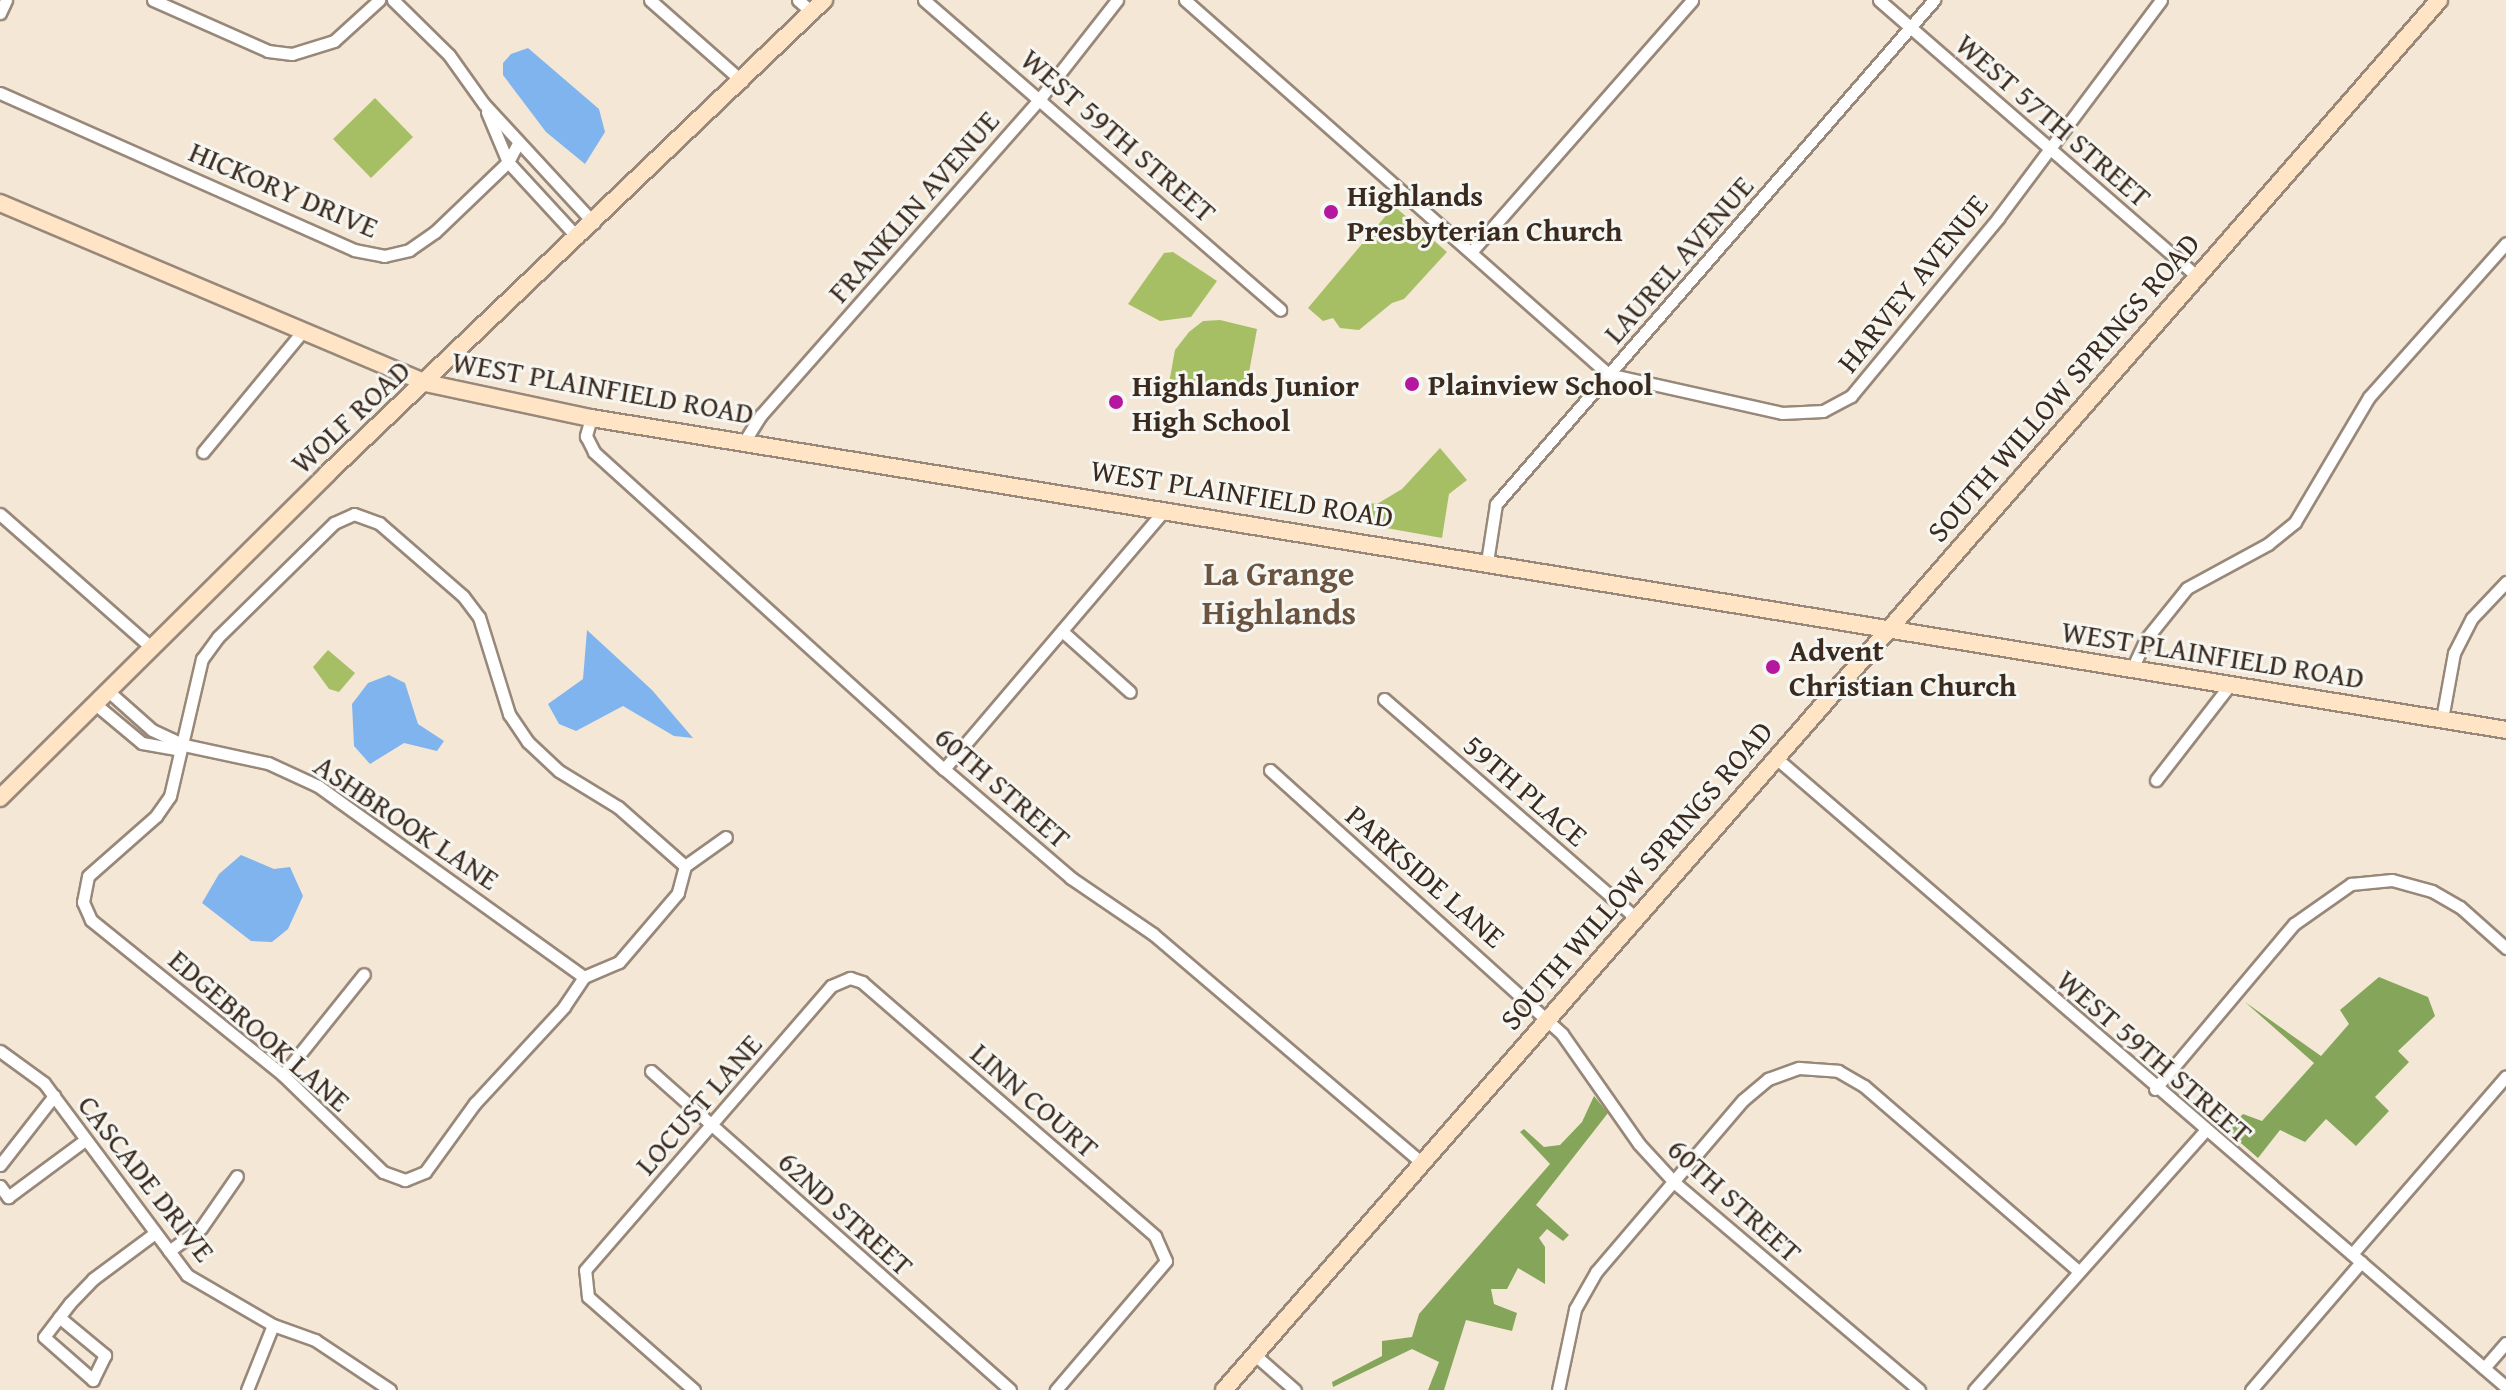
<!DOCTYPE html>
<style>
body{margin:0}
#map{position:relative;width:2506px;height:1390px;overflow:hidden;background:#f5e7d6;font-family:"Gentium Book Plus",serif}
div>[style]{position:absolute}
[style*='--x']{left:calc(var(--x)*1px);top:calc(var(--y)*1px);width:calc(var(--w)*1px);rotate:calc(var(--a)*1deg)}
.green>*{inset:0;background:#a7bf64}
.forest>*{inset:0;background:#85a65a}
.water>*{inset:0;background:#80b4ee}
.roads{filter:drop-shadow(2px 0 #98887a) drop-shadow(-2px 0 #98887a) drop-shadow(0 2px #98887a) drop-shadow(0 -2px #98887a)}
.street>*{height:11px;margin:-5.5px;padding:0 5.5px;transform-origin:5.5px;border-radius:5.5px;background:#fff}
.secondary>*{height:16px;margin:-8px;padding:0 8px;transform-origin:8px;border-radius:8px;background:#ffe4c6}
.dots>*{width:22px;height:22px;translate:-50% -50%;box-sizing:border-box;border:4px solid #f6f6f2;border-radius:50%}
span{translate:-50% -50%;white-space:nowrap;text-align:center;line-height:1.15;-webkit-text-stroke:6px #f6f6f2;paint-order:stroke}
.street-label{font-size:30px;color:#3b2a1e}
.poi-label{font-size:30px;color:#3b2a1e;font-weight:700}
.left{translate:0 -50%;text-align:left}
.quarter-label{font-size:34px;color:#6a533f;font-weight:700}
</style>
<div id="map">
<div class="green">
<i style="clip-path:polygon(375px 98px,413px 137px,371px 178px,333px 139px)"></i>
<i style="clip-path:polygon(1394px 206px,1447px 252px,1404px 299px,1392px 303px,1359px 330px,1340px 328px,1333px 318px,1323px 321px,1308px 308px)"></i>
<i style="clip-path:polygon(1173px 252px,1217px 281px,1191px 317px,1160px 321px,1128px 304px,1164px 253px)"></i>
<i style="clip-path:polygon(1220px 320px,1257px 329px,1246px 389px,1238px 396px,1169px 383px,1175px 350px,1189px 332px,1203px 321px)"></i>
<i style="clip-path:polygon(1440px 448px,1467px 480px,1449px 494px,1442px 538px,1364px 524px,1369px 503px,1377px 504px,1402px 489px)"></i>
<i style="clip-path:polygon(328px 650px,355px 673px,339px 692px,329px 689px,313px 667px)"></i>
</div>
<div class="forest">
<i style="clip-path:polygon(2379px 977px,2428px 997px,2435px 1016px,2398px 1051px,2409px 1062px,2375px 1097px,2389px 1111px,2356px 1146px,2326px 1119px,2305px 1142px,2280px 1130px,2258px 1158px,2227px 1131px,2243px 1114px,2262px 1121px,2314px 1063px,2245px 1002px,2321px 1056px,2349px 1024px,2340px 1010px)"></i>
<i style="clip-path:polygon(1594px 1096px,1608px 1113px,1536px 1205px,1569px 1235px,1563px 1241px,1547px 1229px,1539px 1238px,1545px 1247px,1545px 1284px,1518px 1268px,1507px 1289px,1491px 1289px,1494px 1304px,1517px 1313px,1512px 1331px,1466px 1320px,1444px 1390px,1428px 1390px,1439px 1362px,1412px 1349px,1333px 1387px,1332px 1382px,1382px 1356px,1382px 1341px,1412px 1337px,1419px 1314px,1550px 1164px,1520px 1132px,1524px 1129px,1544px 1147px,1560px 1145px,1582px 1122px)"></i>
</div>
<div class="water">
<i style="clip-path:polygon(528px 48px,599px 109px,605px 132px,585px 164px,546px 132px,503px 75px,503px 63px,511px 54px)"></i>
<i style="clip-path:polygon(587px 630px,652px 690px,693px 738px,674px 736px,623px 706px,576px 731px,559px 724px,548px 704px,583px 679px)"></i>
<i style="clip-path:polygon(389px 675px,405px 683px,418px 724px,444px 741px,437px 751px,404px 743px,370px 764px,354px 746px,352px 704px,368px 683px)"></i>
<i style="clip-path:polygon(241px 855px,274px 869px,290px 867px,303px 896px,288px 929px,272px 942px,251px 941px,202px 903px,219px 874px)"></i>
</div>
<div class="roads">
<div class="street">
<i style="--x:153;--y:0;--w:126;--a:23.9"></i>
<i style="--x:268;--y:51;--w:24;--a:7"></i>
<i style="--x:292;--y:54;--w:44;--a:-17.2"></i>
<i style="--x:334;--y:41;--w:61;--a:-42.3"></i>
<i style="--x:393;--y:0;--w:78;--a:44.5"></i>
<i style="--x:449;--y:55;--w:60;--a:54.5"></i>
<i style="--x:484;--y:104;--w:162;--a:47.3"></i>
<i style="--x:650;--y:0;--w:123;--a:41.4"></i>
<i style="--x:798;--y:0;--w:20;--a:41"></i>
<i style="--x:924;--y:0;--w:472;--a:41"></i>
<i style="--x:1185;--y:0;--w:565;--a:41.48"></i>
<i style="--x:1608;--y:374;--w:178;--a:12.6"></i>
<i style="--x:1782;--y:413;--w:41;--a:-2.8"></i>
<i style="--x:1823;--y:411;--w:32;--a:-28"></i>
<i style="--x:1851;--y:396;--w:231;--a:-50.4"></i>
<i style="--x:1998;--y:218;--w:272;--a:-53.2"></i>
<i style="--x:1879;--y:0;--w:421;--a:41"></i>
<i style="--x:0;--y:13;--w:14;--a:-65"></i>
<i style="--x:0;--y:93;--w:387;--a:23.9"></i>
<i style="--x:354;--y:250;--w:31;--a:11"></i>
<i style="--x:384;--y:256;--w:26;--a:-13"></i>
<i style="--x:409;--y:250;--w:32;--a:-35"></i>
<i style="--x:435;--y:232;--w:101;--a:-43.8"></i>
<i style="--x:508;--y:162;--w:21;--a:-62"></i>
<i style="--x:487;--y:112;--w:54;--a:67.2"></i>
<i style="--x:508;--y:162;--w:103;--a:47.4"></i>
<i style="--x:1471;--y:252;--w:335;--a:-48.7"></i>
<i style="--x:591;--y:418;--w:19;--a:106"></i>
<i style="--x:586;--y:436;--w:18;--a:63"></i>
<i style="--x:594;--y:452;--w:472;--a:42.2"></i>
<i style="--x:944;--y:769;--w:167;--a:40.6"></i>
<i style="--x:1071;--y:878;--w:99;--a:34.3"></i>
<i style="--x:1153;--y:934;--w:353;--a:40.4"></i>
<i style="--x:744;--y:442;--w:32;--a:-58"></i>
<i style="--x:761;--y:415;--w:424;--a:-48.6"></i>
<i style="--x:1041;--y:97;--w:123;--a:-51.9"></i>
<i style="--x:203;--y:452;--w:156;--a:-50.5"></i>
<i style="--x:0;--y:514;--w:201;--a:41.4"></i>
<i style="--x:354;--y:514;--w:27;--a:20"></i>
<i style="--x:379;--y:523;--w:111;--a:41"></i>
<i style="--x:463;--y:596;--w:26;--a:53"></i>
<i style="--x:479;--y:617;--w:102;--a:72.8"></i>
<i style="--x:509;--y:714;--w:34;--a:56"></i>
<i style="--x:528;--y:742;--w:42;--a:43.1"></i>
<i style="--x:559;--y:771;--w:69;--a:31.4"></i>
<i style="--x:618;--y:807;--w:89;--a:41.4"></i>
<i style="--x:685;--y:866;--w:28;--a:105"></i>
<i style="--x:678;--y:893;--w:91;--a:130.5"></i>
<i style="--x:619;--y:962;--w:38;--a:157"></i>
<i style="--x:584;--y:977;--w:36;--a:124"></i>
<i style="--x:564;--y:1007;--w:131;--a:132.8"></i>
<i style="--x:475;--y:1103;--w:85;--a:125.9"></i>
<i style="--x:425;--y:1172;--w:22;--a:158"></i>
<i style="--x:405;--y:1180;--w:23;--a:-160"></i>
<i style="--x:383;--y:1172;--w:139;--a:-135.9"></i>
<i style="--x:283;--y:1075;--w:247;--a:-141.1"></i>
<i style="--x:91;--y:920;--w:20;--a:-114"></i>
<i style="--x:83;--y:902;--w:26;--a:-79"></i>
<i style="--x:88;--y:876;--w:91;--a:-41.4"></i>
<i style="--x:156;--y:816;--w:24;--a:-55"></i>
<i style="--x:170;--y:796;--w:141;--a:-76.9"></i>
<i style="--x:202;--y:659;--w:27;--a:-54"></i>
<i style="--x:218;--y:637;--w:163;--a:-44.5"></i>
<i style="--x:334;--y:523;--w:22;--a:-24"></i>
<i style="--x:1487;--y:562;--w:59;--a:-81.2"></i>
<i style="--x:1496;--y:504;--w:668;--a:-49.01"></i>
<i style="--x:1062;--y:631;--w:91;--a:41.9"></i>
<i style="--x:2132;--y:669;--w:33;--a:-65"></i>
<i style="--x:2146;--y:639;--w:65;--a:-51.2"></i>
<i style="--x:2187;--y:588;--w:92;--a:-28.5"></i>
<i style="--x:2268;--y:544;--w:35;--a:-39"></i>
<i style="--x:2295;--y:522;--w:145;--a:-59.4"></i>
<i style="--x:2369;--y:397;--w:206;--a:-48.3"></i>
<i style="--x:107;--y:690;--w:60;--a:41.6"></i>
<i style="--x:152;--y:730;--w:35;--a:25"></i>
<i style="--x:184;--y:745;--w:86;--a:12.1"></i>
<i style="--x:268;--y:763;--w:55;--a:24.7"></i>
<i style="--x:318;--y:786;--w:327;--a:35.7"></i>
<i style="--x:1384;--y:699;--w:334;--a:41"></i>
<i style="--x:94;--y:703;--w:62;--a:39.8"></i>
<i style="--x:142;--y:743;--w:36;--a:10"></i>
<i style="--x:177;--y:749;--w:8;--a:-30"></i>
<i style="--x:2442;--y:719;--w:67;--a:-79.7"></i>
<i style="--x:2454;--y:653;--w:39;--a:-63"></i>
<i style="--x:2472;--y:618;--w:50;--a:-46.6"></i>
<i style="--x:1776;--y:758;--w:964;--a:40.75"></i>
<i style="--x:944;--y:769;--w:341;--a:-49.6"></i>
<i style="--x:1270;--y:770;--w:394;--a:42.1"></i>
<i style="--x:1562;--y:1034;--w:134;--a:55"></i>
<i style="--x:1639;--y:1144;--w:53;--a:47.3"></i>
<i style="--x:1675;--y:1183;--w:320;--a:40.3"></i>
<i style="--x:2156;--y:780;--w:119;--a:-52.2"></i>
<i style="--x:685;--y:866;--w:50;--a:-35.3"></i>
<i style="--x:0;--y:1051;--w:54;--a:36"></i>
<i style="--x:44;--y:1083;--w:239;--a:53.3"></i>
<i style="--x:187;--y:1275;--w:99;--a:30.2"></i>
<i style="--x:273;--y:1325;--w:45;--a:19.7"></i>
<i style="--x:315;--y:1340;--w:90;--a:33.7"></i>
<i style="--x:651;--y:1071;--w:480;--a:41.6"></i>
<i style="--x:283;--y:1075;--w:129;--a:-51.3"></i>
<i style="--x:2155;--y:1089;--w:216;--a:-49.9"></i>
<i style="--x:2294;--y:924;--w:70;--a:-35.1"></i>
<i style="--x:2351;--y:884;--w:41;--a:-5.6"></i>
<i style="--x:2392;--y:880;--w:41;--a:15.4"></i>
<i style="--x:2432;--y:891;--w:32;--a:30"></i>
<i style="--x:2460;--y:907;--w:62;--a:41.7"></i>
<i style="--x:0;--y:1165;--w:88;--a:-52"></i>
<i style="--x:0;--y:1186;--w:14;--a:54"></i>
<i style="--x:8;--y:1197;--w:96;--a:-36.5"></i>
<i style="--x:169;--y:1251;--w:39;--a:-36"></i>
<i style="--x:201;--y:1228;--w:63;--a:-55.3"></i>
<i style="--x:2352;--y:1254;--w:235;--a:-49.1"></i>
<i style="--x:59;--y:1317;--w:60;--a:39.6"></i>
<i style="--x:105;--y:1355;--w:28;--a:116"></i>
<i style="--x:93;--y:1380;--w:65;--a:-138.7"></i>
<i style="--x:44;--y:1337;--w:43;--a:-52.6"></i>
<i style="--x:70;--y:1303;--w:33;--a:-46"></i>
<i style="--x:93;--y:1279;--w:77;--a:-36.6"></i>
<i style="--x:1255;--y:1355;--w:53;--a:41.2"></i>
<i style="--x:2484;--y:1368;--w:33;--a:-49"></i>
<i style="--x:247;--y:1390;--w:70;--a:-68.2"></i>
<i style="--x:694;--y:1390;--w:141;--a:-138.7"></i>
<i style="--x:588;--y:1297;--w:27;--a:-96"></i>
<i style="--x:585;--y:1270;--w:376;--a:-49.1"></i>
<i style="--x:831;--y:986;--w:21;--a:-23"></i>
<i style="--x:850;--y:978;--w:13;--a:18"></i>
<i style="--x:862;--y:982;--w:388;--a:40.9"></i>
<i style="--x:1155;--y:1236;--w:27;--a:66"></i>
<i style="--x:1166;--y:1261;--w:170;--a:130.5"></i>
<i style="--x:1558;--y:1390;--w:83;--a:-78.1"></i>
<i style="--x:1575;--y:1309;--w:43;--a:-60.4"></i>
<i style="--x:1596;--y:1272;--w:226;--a:-49.5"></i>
<i style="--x:1743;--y:1100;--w:33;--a:-40"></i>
<i style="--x:1768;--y:1079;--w:33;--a:-20"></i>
<i style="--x:1799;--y:1068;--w:39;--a:4"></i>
<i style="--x:1838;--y:1071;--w:30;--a:30"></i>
<i style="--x:1864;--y:1086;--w:283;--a:40.8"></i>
<i style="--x:1974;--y:1390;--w:346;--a:-48.3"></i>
<i style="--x:2251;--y:1390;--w:169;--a:-49.3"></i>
</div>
<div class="secondary">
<i style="--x:0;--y:203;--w:462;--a:22.9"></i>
<i style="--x:426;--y:383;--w:169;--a:12"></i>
<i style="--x:591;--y:418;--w:1940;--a:9.25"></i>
<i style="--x:0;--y:798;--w:460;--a:-44.7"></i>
<i style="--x:327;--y:474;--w:687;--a:-43.64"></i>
<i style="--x:1224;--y:1390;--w:1846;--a:-48.84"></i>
</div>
</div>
<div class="dots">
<i style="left:1331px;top:212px;background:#b5179e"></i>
<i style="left:1412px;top:384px;background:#b5179e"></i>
<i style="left:1116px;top:402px;background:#b5179e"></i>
<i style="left:1773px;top:667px;background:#b5179e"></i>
</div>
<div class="street-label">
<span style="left:2054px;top:120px;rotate:41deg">WEST 57TH STREET</span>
<span style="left:1119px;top:135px;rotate:41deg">WEST 59TH STREET</span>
<span style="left:284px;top:189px;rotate:23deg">HICKORY DRIVE</span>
<span style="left:913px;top:206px;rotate:-49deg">FRANKLIN AVENUE</span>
<span style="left:1678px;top:259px;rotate:-49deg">LAUREL AVENUE</span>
<span style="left:1912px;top:283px;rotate:-51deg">HARVEY AVENUE</span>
<span style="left:603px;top:387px;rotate:10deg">WEST PLAINFIELD ROAD</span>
<span style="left:2063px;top:387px;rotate:-49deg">SOUTH WILLOW SPRINGS ROAD</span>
<span style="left:350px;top:416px;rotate:-43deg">WOLF ROAD</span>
<span style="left:1242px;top:493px;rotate:9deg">WEST PLAINFIELD ROAD</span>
<span style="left:2213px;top:654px;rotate:9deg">WEST PLAINFIELD ROAD</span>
<span style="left:1003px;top:787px;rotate:41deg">60TH STREET</span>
<span style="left:1526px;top:790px;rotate:41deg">59TH PLACE</span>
<span style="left:407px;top:822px;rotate:34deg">ASHBROOK LANE</span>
<span style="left:1636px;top:875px;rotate:-49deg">SOUTH WILLOW SPRINGS ROAD</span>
<span style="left:1426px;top:876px;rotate:41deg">PARKSIDE LANE</span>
<span style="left:260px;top:1030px;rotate:41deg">EDGEBROOK LANE</span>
<span style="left:2155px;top:1056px;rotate:41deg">WEST 59TH STREET</span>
<span style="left:1035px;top:1100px;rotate:41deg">LINN COURT</span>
<span style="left:698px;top:1104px;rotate:-49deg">LOCUST LANE</span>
<span style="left:147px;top:1178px;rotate:52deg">CASCADE DRIVE</span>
<span style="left:1735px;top:1200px;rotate:42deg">60TH STREET</span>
<span style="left:846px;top:1213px;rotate:42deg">62ND STREET</span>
</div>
<div class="poi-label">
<span class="left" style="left:1347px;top:212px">Highlands<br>Presbyterian Church</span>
<span class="left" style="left:1428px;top:384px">Plainview School</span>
<span class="left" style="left:1132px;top:402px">Highlands Junior<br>High School</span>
<span class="left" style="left:1789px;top:667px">Advent<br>Christian Church</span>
</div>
<div class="quarter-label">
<span style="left:1279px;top:592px">La Grange<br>Highlands</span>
</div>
</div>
